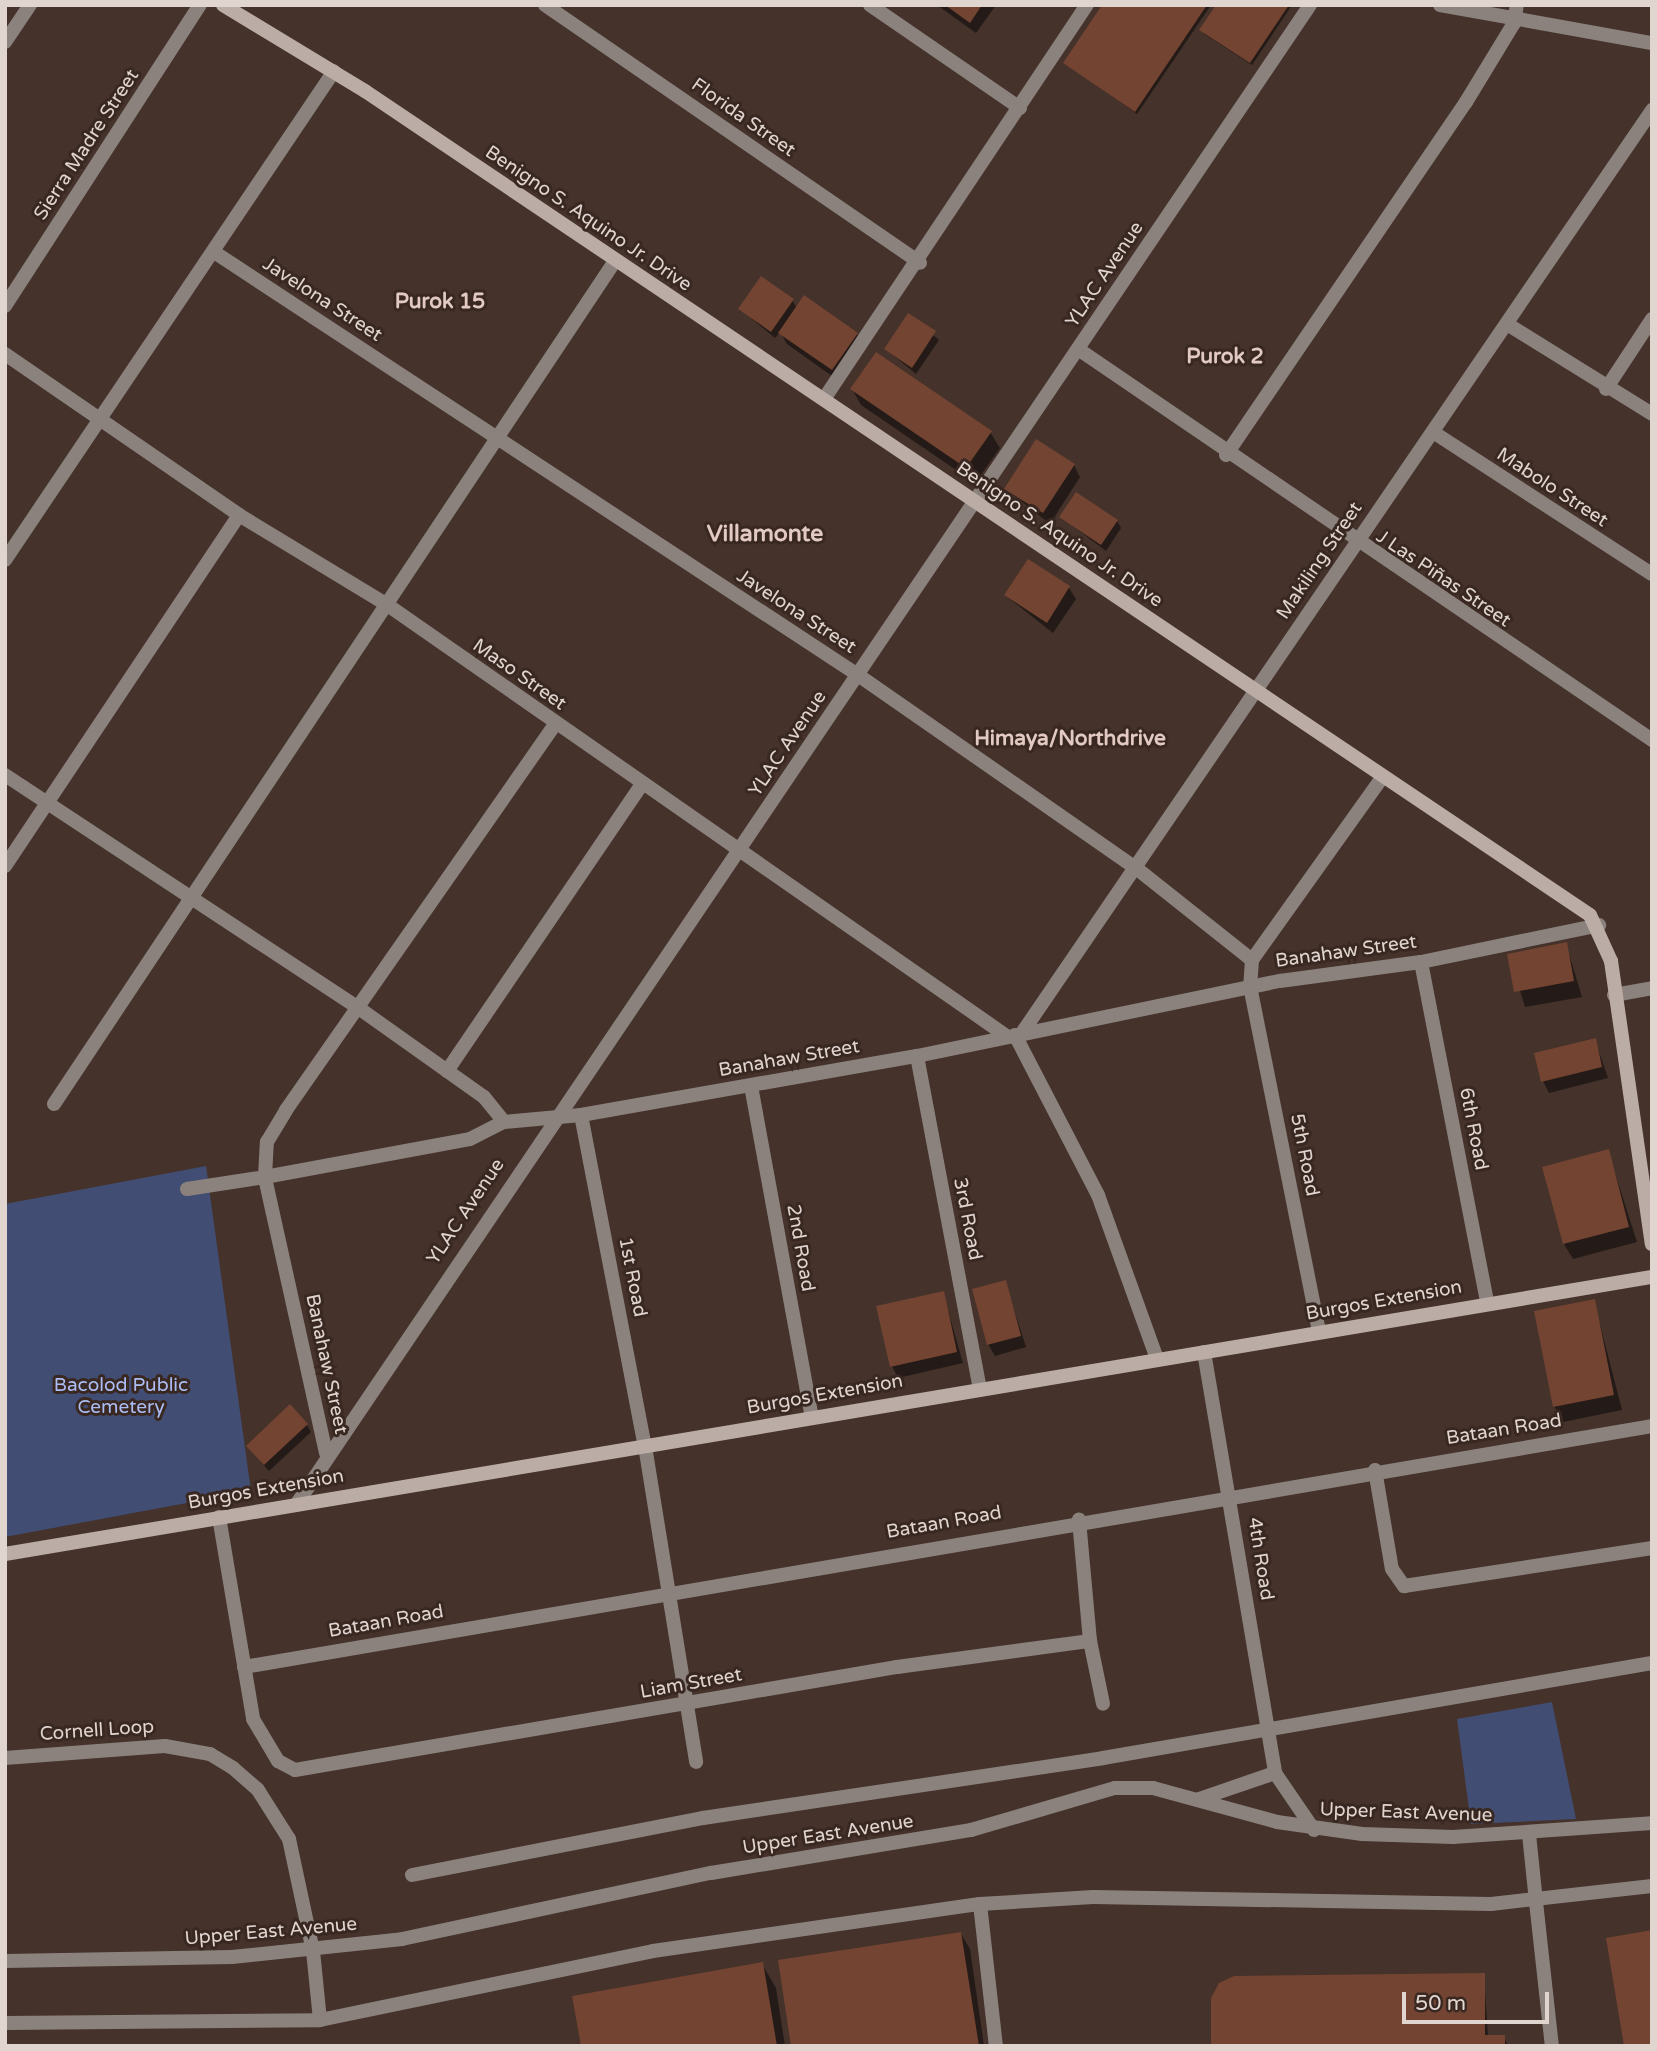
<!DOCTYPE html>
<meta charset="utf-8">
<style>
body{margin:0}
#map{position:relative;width:1657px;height:2051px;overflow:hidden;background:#44322b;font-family:"Varela Round",sans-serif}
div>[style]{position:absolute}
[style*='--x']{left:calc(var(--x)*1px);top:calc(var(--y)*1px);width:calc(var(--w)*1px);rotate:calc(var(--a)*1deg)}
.green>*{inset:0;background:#424d73}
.shadow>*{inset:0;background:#0007}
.building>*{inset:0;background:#734431}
.minor>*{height:14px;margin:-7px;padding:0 7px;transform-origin:7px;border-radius:7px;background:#8b827e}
.tertiary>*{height:14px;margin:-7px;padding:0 7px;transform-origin:7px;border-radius:7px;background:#8b827e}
.secondary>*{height:14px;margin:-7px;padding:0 7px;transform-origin:7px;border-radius:7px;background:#bbaca6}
span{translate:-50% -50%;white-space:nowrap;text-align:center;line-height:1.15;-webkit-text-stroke:6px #392821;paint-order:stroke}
.street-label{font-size:19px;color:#e1d5d0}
.park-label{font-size:19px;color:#abbdf4}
.neighbourhood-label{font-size:21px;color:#e2cac2;font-weight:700}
.quarter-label{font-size:23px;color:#e2cac2;font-weight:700}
.frame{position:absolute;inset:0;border:7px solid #e1d5d0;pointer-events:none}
.scale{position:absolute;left:1402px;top:1992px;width:147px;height:32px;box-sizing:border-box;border:4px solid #e1d5d0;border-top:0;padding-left:9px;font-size:21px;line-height:24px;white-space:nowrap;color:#e1d5d0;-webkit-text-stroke:5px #392821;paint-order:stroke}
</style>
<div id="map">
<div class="green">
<i style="clip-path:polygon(206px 1166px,251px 1491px,5px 1537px,5px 1204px)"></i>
<i style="clip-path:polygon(1552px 1702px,1576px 1819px,1471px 1824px,1457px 1719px)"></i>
</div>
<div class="shadow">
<i style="clip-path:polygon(937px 5px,996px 5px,976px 33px)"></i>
<i style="clip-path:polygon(1104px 5px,1211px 5px,1137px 114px,1065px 63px)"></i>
<i style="clip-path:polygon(1218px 5px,1292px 5px,1252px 65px,1203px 33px)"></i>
<i style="clip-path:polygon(792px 300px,797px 308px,857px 334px,863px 346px,839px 381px,787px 344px,780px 332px,775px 338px,740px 309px)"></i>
<i style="clip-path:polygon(909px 315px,939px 340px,916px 374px,886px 349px)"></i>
<i style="clip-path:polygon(852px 389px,990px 432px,1000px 448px,975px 483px,861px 405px)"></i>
<i style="clip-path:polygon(1074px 465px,1080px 477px,1050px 524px,1006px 489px)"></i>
<i style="clip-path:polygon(1061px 517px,1117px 521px,1121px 528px,1106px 551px)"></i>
<i style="clip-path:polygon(1069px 588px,1076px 599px,1053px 633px,1006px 596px)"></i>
<i style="clip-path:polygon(1566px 944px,1582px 997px,1525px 1007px,1509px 955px)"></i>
<i style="clip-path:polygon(1595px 1040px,1608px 1078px,1549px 1093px,1543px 1081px)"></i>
<i style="clip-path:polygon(1608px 1151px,1637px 1242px,1573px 1259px,1564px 1244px)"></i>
<i style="clip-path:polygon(1005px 1282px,1026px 1347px,995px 1356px,988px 1344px)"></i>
<i style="clip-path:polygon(943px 1293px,963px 1363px,898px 1378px,892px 1366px)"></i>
<i style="clip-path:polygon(1594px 1301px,1622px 1410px,1563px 1422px,1554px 1406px)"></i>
<i style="clip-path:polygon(307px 1425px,311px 1432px,269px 1471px,248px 1446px)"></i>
<i style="clip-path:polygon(961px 1934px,970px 1949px,984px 2046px,793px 2046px)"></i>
<i style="clip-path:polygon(762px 1964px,776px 1988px,785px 2046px,582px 2046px)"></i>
<i style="clip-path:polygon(1484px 1975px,1488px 2037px,1504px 2037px,1508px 2046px,1213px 2046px)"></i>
</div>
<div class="building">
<i style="clip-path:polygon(945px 5px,982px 5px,970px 23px)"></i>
<i style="clip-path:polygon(1102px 5px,1207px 5px,1135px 112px,1063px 63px)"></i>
<i style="clip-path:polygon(1216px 5px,1289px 5px,1250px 63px,1199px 30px)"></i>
<i style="clip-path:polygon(761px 276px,794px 299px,771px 332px,738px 309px)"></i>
<i style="clip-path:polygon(804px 295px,858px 333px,832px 370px,778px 333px)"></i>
<i style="clip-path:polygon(908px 313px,936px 331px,912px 368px,884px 349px)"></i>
<i style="clip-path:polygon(876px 352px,992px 431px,966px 468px,850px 389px)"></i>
<i style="clip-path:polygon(1036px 439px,1075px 464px,1043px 513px,1004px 489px)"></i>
<i style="clip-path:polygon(1076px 492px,1118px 520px,1101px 545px,1059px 517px)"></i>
<i style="clip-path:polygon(1028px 559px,1070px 586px,1047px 623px,1004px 595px)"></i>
<i style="clip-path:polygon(1567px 942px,1574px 981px,1514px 992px,1507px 954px)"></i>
<i style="clip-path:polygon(1596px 1038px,1602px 1067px,1541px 1082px,1534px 1053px)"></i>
<i style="clip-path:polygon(1609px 1149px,1629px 1227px,1563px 1244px,1542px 1167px)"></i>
<i style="clip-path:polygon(1006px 1280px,1021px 1336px,987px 1345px,972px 1289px)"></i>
<i style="clip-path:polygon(944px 1291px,957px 1352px,890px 1367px,876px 1306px)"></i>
<i style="clip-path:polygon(1595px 1299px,1614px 1395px,1553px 1407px,1534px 1311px)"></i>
<i style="clip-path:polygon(290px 1404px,308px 1424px,264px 1465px,246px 1446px)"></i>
<i style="clip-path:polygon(1652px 1930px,1652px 2046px,1624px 2046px,1606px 1938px)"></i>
<i style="clip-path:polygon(961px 1932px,979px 2046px,791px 2046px,778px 1960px)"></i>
<i style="clip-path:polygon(763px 1962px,777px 2046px,581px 2046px,572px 1996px)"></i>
<i style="clip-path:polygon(1485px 1973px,1485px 2035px,1505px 2035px,1505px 2046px,1211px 2046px,1211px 1998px,1219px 1983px,1234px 1976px)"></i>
</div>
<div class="minor">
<i style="--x:545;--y:5;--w:455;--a:34.5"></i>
<i style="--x:870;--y:5;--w:182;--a:34.5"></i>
<i style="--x:1440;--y:5;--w:215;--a:10.2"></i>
<i style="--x:214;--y:252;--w:770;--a:33.3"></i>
<i style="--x:858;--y:675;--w:338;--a:34.8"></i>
<i style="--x:1136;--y:868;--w:148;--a:38.4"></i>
<i style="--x:1252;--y:960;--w:26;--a:94"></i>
<i style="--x:1250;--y:986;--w:353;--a:78.7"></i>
<i style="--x:5;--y:306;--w:359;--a:-57.1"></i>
<i style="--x:1507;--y:324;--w:171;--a:31.8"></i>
<i style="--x:1078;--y:349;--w:695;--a:34.26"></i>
<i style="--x:5;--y:354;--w:284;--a:34.5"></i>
<i style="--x:239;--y:515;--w:175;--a:31.2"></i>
<i style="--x:389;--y:606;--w:751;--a:34.85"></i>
<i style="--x:1606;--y:389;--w:84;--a:-56.7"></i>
<i style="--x:824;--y:399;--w:474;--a:-56.3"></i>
<i style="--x:1433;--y:432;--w:261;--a:33"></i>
<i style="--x:1226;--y:455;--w:427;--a:-55.8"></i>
<i style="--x:1466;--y:102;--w:92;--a:-58.7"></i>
<i style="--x:1514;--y:23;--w:18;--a:-81"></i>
<i style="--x:5;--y:560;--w:589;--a:-56.07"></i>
<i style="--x:5;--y:775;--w:425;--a:33.4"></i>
<i style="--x:360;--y:1009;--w:152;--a:35.4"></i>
<i style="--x:484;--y:1097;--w:32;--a:51"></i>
<i style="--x:5;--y:866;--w:422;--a:-56.3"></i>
<i style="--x:1252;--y:960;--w:222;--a:-54.5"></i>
<i style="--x:1421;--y:962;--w:347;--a:79"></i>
<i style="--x:1614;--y:995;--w:39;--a:-10"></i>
<i style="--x:1022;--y:1033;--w:1118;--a:-55.68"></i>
<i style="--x:1015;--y:1035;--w:180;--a:62.6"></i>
<i style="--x:1098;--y:1195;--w:174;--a:70.2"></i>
<i style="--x:917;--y:1056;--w:338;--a:79.3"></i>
<i style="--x:447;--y:1071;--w:347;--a:-55.8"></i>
<i style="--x:751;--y:1086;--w:337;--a:79.6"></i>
<i style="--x:54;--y:1104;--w:1013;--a:-56.36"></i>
<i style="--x:581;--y:1115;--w:337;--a:79.1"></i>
<i style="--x:645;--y:1446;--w:320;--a:80.8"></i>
<i style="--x:187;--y:1189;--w:79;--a:-8.7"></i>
<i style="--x:265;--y:1177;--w:35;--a:-87"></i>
<i style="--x:267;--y:1142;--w:37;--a:-59"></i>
<i style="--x:286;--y:1110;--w:470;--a:-55.1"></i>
<i style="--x:1204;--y:1352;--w:427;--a:80.4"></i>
<i style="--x:1275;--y:1773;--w:69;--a:55.6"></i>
<i style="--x:326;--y:1453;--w:283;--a:-102.5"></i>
<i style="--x:265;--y:1177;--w:208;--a:-10.5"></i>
<i style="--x:470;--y:1139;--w:38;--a:-27"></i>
<i style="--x:504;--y:1122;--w:77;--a:-5.2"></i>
<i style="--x:581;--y:1115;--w:341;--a:-10"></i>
<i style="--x:917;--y:1056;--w:371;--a:-11.7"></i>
<i style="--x:1280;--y:981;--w:142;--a:-7.7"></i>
<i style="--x:1421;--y:962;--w:182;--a:-11.7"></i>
<i style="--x:1375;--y:1470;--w:100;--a:80.3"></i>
<i style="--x:1392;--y:1569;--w:21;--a:55"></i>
<i style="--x:1404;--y:1586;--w:251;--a:-8.7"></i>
<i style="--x:219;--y:1517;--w:205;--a:80.4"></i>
<i style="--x:253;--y:1719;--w:49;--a:59.2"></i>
<i style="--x:278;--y:1761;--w:19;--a:28"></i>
<i style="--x:295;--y:1770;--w:611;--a:-9.71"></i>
<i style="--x:897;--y:1667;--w:195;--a:-7.7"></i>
<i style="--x:1090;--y:1641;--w:122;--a:-95.2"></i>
<i style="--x:1090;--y:1641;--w:64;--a:78.3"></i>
<i style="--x:244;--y:1667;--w:1428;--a:-9.71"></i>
<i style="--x:5;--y:1758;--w:160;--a:-4.3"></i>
<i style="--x:165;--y:1746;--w:46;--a:10.1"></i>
<i style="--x:210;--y:1754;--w:27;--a:31"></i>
<i style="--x:233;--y:1768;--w:33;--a:41"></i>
<i style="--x:258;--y:1790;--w:58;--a:57.7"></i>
<i style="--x:289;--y:1839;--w:115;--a:77.9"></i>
<i style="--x:1199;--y:1799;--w:80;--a:-18.9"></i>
<i style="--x:412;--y:1875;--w:297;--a:-11.1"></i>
<i style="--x:703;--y:1818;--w:404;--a:-8.5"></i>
<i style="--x:1103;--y:1758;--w:557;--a:-9.82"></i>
<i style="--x:1536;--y:1902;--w:145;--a:83.7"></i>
<i style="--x:980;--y:1904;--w:143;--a:83.6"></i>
</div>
<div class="tertiary">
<i style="--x:5;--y:42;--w:45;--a:-56"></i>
<i style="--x:296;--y:1505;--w:1811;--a:-55.94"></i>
<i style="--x:1529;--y:1834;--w:68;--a:84.1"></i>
<i style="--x:313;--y:1951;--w:69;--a:84.2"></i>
<i style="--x:5;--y:1961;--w:227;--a:-1"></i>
<i style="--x:232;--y:1957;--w:171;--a:-6"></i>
<i style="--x:402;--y:1939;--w:316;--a:-12.1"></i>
<i style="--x:711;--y:1873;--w:264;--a:-9.4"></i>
<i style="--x:971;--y:1830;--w:150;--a:-16.3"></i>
<i style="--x:1115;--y:1788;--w:38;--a:0"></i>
<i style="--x:1153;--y:1788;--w:129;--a:15.3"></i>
<i style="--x:1277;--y:1822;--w:86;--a:8"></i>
<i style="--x:1362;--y:1834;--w:91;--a:1.9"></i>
<i style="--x:1453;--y:1837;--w:199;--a:-4"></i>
<i style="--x:5;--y:2023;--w:315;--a:-0.5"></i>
<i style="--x:320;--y:2020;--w:340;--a:-11.7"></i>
<i style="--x:653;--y:1951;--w:330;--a:-8.2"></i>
<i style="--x:980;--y:1904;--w:113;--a:-3.5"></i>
<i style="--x:1093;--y:1897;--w:398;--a:1"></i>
<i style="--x:1491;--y:1904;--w:162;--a:-6.4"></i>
</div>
<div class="secondary">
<i style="--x:223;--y:5;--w:166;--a:31.2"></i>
<i style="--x:365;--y:91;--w:1476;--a:33.93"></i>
<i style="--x:1590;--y:915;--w:51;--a:65.5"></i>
<i style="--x:1611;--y:961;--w:286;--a:81.8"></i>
<i style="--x:5;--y:1554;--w:1670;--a:-9.55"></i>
</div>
<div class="street-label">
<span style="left:743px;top:118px;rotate:35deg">Florida Street</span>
<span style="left:87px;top:145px;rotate:-57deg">Sierra Madre Street</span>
<span style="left:588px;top:219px;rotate:34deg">Benigno S. Aquino Jr. Drive</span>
<span style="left:1105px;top:275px;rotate:-56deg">YLAC Avenue</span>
<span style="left:322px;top:300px;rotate:33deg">Javelona Street</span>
<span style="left:1552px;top:488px;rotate:33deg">Mabolo Street</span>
<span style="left:1059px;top:535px;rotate:34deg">Benigno S. Aquino Jr. Drive</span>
<span style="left:1320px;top:561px;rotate:-56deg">Makiling Street</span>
<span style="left:1443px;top:579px;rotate:34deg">J Las Piñas Street</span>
<span style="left:796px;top:612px;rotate:33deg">Javelona Street</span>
<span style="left:519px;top:675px;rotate:35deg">Maso Street</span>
<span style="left:788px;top:744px;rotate:-56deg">YLAC Avenue</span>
<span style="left:1346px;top:952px;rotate:-8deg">Banahaw Street</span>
<span style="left:789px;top:1059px;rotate:-10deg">Banahaw Street</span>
<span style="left:1473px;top:1129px;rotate:79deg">6th Road</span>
<span style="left:1304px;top:1155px;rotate:79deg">5th Road</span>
<span style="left:466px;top:1212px;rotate:-56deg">YLAC Avenue</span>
<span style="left:967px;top:1219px;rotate:79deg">3rd Road</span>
<span style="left:800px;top:1248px;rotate:80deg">2nd Road</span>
<span style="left:632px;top:1277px;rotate:79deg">1st Road</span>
<span style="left:1384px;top:1301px;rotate:-10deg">Burgos Extension</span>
<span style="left:326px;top:1364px;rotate:78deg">Banahaw Street</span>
<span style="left:825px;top:1395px;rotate:-10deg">Burgos Extension</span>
<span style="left:1504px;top:1430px;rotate:-9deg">Bataan Road</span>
<span style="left:266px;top:1490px;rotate:-10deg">Burgos Extension</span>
<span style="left:944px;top:1523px;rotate:-10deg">Bataan Road</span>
<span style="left:1260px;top:1559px;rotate:81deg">4th Road</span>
<span style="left:386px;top:1622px;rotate:-10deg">Bataan Road</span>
<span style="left:691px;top:1684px;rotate:-10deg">Liam Street</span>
<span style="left:97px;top:1731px;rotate:-4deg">Cornell Loop</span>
<span style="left:1406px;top:1813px;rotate:2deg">Upper East Avenue</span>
<span style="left:828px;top:1835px;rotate:-9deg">Upper East Avenue</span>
<span style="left:271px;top:1932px;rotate:-5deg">Upper East Avenue</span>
</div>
<div class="park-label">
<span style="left:121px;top:1397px">Bacolod Public<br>Cemetery</span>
</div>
<div class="neighbourhood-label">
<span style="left:440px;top:302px">Purok 15</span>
<span style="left:1225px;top:357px">Purok 2</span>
<span style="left:1070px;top:739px">Himaya/Northdrive</span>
</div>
<div class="quarter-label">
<span style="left:765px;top:534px">Villamonte</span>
</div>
<div class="frame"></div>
<div class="scale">50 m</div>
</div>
